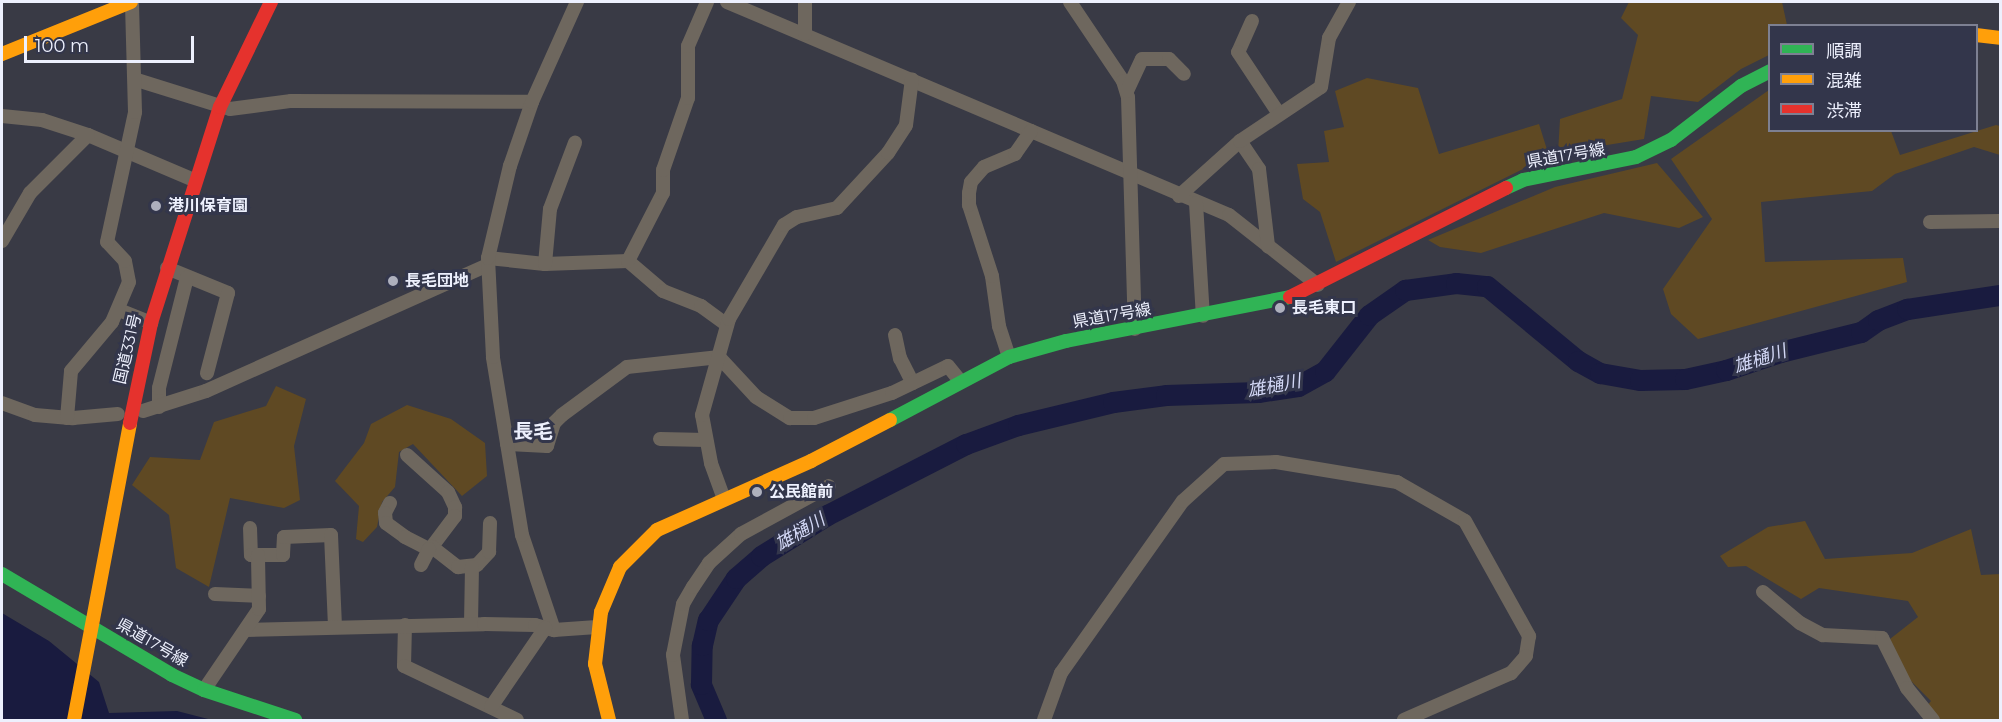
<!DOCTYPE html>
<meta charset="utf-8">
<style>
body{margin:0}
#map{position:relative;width:2002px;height:722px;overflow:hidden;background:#393a45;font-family:Montserrat,"Noto Sans JP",sans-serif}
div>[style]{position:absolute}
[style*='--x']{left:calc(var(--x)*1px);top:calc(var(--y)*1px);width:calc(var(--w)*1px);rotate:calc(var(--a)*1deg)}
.green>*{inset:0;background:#5f4923}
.water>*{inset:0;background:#191b3f}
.river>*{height:21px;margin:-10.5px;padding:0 10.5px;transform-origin:10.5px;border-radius:10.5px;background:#191b3f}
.street>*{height:14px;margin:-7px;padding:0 7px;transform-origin:7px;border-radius:7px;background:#6e675e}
.fast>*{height:14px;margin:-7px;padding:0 7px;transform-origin:7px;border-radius:7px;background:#30b455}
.slow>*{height:14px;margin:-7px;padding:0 7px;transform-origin:7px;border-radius:7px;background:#ff9f0a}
.jam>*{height:14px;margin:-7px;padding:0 7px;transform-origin:7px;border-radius:7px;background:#e5322d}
.dots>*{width:16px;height:16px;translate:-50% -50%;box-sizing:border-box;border:3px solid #33364b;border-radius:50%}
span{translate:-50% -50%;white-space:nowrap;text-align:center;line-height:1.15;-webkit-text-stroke:6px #33364b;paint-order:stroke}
.street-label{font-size:16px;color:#edf0fd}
.poi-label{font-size:16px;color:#edf0fd;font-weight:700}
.left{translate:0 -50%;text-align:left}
.water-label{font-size:18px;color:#d3d8f6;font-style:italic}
.quarter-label{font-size:20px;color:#edf0fd;font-weight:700}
.frame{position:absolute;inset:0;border:3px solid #edf0fd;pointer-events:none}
.legend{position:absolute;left:1768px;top:24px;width:210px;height:108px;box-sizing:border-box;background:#33364b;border:2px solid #7d8092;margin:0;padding:8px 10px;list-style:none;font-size:18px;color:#edf0fd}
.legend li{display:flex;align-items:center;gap:12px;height:30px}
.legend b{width:30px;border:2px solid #7d8092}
.scale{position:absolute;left:24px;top:36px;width:170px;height:27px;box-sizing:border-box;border:3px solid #edf0fd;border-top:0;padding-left:8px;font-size:18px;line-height:21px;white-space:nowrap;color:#edf0fd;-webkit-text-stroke:4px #33364b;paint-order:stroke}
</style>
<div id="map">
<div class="green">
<i style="clip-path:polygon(1629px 2px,1782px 2px,1787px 25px,1770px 26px,1769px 55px,1741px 69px,1698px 102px,1651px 96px,1644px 139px,1558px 153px,1560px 119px,1622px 99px,1638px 35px,1621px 18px)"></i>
<i style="clip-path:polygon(1367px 78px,1418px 88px,1439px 154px,1539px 124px,1549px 156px,1336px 262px,1320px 212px,1303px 199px,1297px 164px,1329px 162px,1324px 131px,1344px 127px,1335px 91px)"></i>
<i style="clip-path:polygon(1769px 90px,1770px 130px,1891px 131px,1900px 155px,1996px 125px,2000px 126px,2000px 155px,1974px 147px,1895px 174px,1872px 191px,1761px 202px,1765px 262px,1903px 258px,1907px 282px,1698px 339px,1671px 314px,1663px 289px,1712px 219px,1671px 159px)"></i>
<i style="clip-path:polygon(1657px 163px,1703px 217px,1679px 228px,1604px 213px,1481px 253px,1440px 247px,1428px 240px,1555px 187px)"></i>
<i style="clip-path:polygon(276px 386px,306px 399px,294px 446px,300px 500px,284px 508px,230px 498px,209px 587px,176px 568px,169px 515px,132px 485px,150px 457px,200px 460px,214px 422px,266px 406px)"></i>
<i style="clip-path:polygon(407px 405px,451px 419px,485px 443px,487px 476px,462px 496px,413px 444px,399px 452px,395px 487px,382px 502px,377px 527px,363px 542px,356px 539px,359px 506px,335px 481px,364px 443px,371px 424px)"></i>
<i style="clip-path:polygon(1805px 521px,1825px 559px,1912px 553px,1971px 529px,1981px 575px,2000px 574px,2000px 720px,1934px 720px,1927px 706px,1931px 701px,1908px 678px,1890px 639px,1918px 617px,1908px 601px,1819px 588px,1801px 599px,1746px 566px,1728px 567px,1720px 556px,1768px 527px)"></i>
</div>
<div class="water">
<i style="clip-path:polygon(2px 613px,49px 641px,99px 682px,109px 713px,177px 711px,212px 720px,2px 719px)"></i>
</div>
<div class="river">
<i style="--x:716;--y:720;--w:39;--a:-113"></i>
<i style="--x:701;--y:684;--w:39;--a:-89"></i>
<i style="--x:702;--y:645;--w:26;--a:-77"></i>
<i style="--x:708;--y:620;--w:50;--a:-56.3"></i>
<i style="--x:736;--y:578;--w:33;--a:-41"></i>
<i style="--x:761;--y:556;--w:78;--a:-31.8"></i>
<i style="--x:827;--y:515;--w:156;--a:-27.1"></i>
<i style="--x:966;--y:444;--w:55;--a:-20.1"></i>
<i style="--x:1018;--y:425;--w:98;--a:-13.6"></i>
<i style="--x:1113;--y:402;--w:53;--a:-7.5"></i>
<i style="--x:1166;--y:395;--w:92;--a:-1.9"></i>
<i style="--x:1258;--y:392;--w:40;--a:-8.5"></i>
<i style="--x:1298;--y:386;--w:31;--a:-29"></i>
<i style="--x:1325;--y:371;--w:71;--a:-51.8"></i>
<i style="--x:1369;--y:315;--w:44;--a:-34.8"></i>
<i style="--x:1405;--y:290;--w:51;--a:-7.8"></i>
<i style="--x:1456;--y:283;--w:31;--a:6"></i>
<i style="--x:1487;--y:286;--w:118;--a:39.5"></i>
<i style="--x:1578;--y:361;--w:25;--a:29"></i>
<i style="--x:1600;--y:373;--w:41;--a:9.9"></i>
<i style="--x:1640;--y:380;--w:45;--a:-1.3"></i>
<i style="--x:1685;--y:379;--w:42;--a:-12.4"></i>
<i style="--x:1726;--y:370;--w:57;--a:-18.4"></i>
<i style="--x:1780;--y:352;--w:83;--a:-13.9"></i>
<i style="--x:1861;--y:332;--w:21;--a:-35"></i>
<i style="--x:1878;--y:320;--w:31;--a:-21"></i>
<i style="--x:1907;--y:309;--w:94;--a:-8.6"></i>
</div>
<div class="street">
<i style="--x:727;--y:2;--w:545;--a:22.99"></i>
<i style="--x:1229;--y:215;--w:113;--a:38.2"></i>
<i style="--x:1070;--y:2;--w:95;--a:56.1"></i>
<i style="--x:1123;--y:81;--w:17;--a:73"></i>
<i style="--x:1128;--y:97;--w:232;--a:88.3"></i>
<i style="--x:1252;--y:21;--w:34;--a:114"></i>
<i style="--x:1238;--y:52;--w:74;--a:56.5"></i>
<i style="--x:805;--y:34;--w:32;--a:-90"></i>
<i style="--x:137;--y:80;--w:97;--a:17.3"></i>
<i style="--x:230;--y:109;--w:62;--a:-7.5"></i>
<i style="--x:291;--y:101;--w:241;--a:0.2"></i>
<i style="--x:1127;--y:91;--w:35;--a:-65"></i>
<i style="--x:1142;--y:59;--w:27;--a:0"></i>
<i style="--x:1169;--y:59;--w:21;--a:45"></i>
<i style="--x:2;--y:116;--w:40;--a:5.7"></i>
<i style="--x:42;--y:120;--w:48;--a:18.1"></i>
<i style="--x:88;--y:135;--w:115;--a:23"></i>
<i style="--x:1240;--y:141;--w:34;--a:56"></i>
<i style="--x:1259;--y:169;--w:78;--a:83.3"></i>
<i style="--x:1179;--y:196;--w:82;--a:-42"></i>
<i style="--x:1240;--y:141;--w:97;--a:-33.7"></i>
<i style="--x:1321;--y:87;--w:50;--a:-80.7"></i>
<i style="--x:1329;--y:38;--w:41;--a:-60.9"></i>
<i style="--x:1196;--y:203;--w:113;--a:86.5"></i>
<i style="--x:1930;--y:222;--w:70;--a:-0.8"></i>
<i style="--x:2;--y:241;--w:56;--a:-59.7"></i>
<i style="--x:30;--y:193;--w:82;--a:-45"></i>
<i style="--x:488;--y:258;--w:57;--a:6"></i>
<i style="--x:545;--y:264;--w:83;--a:-2.1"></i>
<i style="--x:628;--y:261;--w:46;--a:40.6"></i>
<i style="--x:663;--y:291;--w:41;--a:21.5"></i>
<i style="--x:701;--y:306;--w:32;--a:36"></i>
<i style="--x:628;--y:261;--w:76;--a:-62.8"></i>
<i style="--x:663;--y:193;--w:23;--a:-90"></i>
<i style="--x:663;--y:170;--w:76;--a:-70.9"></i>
<i style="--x:688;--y:98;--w:52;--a:-90"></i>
<i style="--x:688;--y:46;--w:48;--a:-66.6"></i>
<i style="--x:545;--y:264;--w:55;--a:-84.8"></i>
<i style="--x:550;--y:209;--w:71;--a:-69.3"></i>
<i style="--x:167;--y:268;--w:66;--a:22.3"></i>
<i style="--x:228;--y:293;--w:83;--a:104.7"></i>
<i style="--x:119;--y:310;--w:35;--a:22"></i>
<i style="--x:895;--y:335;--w:24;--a:78"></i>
<i style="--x:900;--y:358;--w:28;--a:63"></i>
<i style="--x:1009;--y:357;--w:33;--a:-108"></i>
<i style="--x:999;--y:326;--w:50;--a:-98"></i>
<i style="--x:992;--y:276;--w:75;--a:-107.9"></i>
<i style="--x:969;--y:205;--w:12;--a:-90"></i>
<i style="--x:969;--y:193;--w:11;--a:-80"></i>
<i style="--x:971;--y:182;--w:20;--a:-49"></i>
<i style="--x:984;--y:167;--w:34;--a:-23"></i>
<i style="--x:1015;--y:154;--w:28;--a:-55"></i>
<i style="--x:2;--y:403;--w:35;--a:20"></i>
<i style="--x:35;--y:415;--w:38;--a:5"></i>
<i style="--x:73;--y:418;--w:45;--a:-5.1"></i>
<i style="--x:159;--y:407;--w:19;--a:-90"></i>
<i style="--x:159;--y:388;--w:114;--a:-75.8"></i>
<i style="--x:143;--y:411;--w:66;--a:-17.6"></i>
<i style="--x:206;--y:391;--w:309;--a:-24.1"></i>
<i style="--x:67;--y:418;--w:47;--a:-85.1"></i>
<i style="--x:71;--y:371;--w:64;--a:-50.1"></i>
<i style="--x:112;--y:322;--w:43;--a:-67"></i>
<i style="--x:129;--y:282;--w:21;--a:-101"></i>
<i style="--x:125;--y:261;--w:26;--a:-133"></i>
<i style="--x:107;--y:242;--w:133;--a:-77.8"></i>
<i style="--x:135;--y:112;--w:110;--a:-91.6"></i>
<i style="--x:660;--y:439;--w:46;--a:1.2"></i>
<i style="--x:507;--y:444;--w:40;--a:2.9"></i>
<i style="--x:547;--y:446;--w:24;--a:-73"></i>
<i style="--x:554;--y:423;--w:11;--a:-45"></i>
<i style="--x:562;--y:415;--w:81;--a:-36.4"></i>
<i style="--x:627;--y:367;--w:93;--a:-6.2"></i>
<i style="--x:719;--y:357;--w:54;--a:47.2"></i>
<i style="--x:756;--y:397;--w:40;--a:32"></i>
<i style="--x:790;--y:418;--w:24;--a:0"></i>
<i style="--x:814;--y:418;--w:82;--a:-17.8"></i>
<i style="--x:892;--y:393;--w:62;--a:-25.7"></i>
<i style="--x:948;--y:366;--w:19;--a:51"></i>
<i style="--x:407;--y:455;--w:55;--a:42.1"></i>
<i style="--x:448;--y:492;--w:17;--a:65"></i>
<i style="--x:455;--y:507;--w:9;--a:90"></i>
<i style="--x:455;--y:516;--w:39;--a:127"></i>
<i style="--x:724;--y:499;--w:38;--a:-110"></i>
<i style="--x:711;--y:463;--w:49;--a:-100.6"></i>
<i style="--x:702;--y:415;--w:100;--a:-74.3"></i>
<i style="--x:729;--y:319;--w:109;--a:-59.7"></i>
<i style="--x:784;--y:225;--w:15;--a:-32"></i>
<i style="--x:797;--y:217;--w:41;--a:-12.7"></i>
<i style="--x:837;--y:208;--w:75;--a:-47.2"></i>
<i style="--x:888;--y:153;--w:33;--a:-57"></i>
<i style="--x:906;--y:125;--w:46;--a:-82.6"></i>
<i style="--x:390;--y:503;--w:11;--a:117"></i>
<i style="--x:385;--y:513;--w:10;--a:84"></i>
<i style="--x:386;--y:523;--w:24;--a:36"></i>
<i style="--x:405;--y:537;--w:27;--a:27"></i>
<i style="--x:429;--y:549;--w:4;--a:-34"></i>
<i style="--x:432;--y:547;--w:33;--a:38"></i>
<i style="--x:458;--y:567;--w:19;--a:-6"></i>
<i style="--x:477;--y:565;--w:18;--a:-47"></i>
<i style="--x:489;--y:552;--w:29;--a:-88"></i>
<i style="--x:250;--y:528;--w:27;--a:88"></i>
<i style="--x:251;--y:555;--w:32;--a:0"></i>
<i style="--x:283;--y:555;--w:18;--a:-87"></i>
<i style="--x:284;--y:537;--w:47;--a:-2.4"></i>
<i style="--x:331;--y:535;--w:91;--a:87.5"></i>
<i style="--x:421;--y:565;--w:18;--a:-63"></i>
<i style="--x:1763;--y:592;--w:48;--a:40"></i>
<i style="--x:1800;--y:623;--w:26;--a:28"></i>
<i style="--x:1823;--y:635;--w:59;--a:2.9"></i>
<i style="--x:1882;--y:638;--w:56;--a:63.4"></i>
<i style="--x:1907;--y:688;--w:41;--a:50.9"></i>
<i style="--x:215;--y:594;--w:44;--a:2.6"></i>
<i style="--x:471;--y:624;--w:57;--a:-89"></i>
<i style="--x:405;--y:625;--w:41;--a:91.4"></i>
<i style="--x:404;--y:666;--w:125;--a:25.5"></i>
<i style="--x:246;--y:630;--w:238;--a:-1.4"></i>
<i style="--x:484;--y:624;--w:51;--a:1.1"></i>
<i style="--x:535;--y:625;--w:20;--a:15"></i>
<i style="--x:554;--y:630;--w:43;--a:-4"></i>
<i style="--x:554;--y:630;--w:100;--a:-108.6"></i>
<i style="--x:522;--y:535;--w:180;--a:-99.3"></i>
<i style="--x:493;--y:357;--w:99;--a:-92.9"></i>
<i style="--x:488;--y:258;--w:95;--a:-76.6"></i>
<i style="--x:510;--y:166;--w:68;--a:-71"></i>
<i style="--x:532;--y:102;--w:110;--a:-65.8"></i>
<i style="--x:204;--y:690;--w:98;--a:-55.8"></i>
<i style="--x:259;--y:609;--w:54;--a:-91.1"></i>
<i style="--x:491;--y:707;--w:96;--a:-55.6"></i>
<i style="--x:682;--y:720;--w:66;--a:-97.9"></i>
<i style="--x:673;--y:655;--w:52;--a:-78.9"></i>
<i style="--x:683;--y:604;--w:20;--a:-60"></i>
<i style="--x:693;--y:587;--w:29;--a:-56"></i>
<i style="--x:709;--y:563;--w:43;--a:-42.2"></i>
<i style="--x:741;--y:534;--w:100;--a:-28.6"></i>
<i style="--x:1044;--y:720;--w:50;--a:-70.1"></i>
<i style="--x:1061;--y:673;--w:211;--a:-54.7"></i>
<i style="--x:1183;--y:501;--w:55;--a:-42.1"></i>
<i style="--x:1224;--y:464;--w:52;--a:-2.2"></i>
<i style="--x:1276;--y:462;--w:123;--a:9.4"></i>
<i style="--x:1397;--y:482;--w:78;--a:29.8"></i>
<i style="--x:1465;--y:521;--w:132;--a:60.9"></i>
<i style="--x:1529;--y:636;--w:20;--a:99"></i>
<i style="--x:1526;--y:656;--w:23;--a:131"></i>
<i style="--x:1511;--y:673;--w:117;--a:156.3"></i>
</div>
<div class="fast">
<i style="--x:1506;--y:188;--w:19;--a:-25"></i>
<i style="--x:1523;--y:180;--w:115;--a:-11.5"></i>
<i style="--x:1636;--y:157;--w:39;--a:-26"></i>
<i style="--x:1671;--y:140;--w:88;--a:-37.6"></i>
<i style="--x:1741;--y:86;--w:33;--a:-27"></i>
<i style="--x:890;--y:420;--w:135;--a:-27.9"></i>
<i style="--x:1009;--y:357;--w:59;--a:-15.7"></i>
<i style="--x:1066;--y:341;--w:228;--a:-11.1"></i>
<i style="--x:2;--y:574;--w:198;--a:30.7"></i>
<i style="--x:172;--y:675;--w:35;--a:25"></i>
<i style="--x:204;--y:690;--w:96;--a:18.2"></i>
</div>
<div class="slow">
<i style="--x:1976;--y:35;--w:24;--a:7"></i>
<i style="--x:2;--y:54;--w:139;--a:-22"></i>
<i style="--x:74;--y:720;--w:302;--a:-79.3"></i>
<i style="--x:609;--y:720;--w:58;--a:-104"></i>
<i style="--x:595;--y:664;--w:52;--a:-83.4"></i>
<i style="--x:601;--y:612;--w:49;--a:-67.1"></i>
<i style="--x:620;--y:567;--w:52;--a:-45"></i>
<i style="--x:657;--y:530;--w:169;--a:-24.1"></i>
<i style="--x:811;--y:461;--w:89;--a:-27.4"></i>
</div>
<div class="jam">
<i style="--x:1290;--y:297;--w:242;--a:-26.8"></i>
<i style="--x:130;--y:423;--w:102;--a:-78.1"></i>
<i style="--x:151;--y:323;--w:227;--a:-72.3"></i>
<i style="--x:220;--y:107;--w:117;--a:-64.1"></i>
</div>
<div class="dots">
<i style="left:156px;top:206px;background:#aeb0bd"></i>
<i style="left:393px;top:281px;background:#aeb0bd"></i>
<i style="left:1280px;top:308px;background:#aeb0bd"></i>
<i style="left:757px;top:492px;background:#aeb0bd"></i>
</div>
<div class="street-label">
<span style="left:1566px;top:156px;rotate:-10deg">県道17号線</span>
<span style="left:1112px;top:316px;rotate:-10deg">県道17号線</span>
<span style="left:128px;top:349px;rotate:-77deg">国道331号</span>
<span style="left:152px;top:643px;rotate:30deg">県道17号線</span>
</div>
<div class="poi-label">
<span class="left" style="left:168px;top:206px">港川保育園</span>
<span class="left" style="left:405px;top:281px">長毛団地</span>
<span class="left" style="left:1292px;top:308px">長毛東口</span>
<span class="left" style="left:769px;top:492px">公民館前</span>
</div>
<div class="water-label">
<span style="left:1760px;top:359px;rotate:-18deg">雄樋川</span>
<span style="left:1274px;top:386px;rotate:-11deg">雄樋川</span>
<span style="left:800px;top:532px;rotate:-31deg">雄樋川</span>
</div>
<div class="quarter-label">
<span style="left:533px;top:431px">長毛</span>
</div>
<div class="frame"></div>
<ul class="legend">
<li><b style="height:8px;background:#30b455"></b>順調</li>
<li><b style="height:8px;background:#ff9f0a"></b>混雑</li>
<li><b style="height:8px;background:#e5322d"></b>渋滞</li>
</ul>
<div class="scale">100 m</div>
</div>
